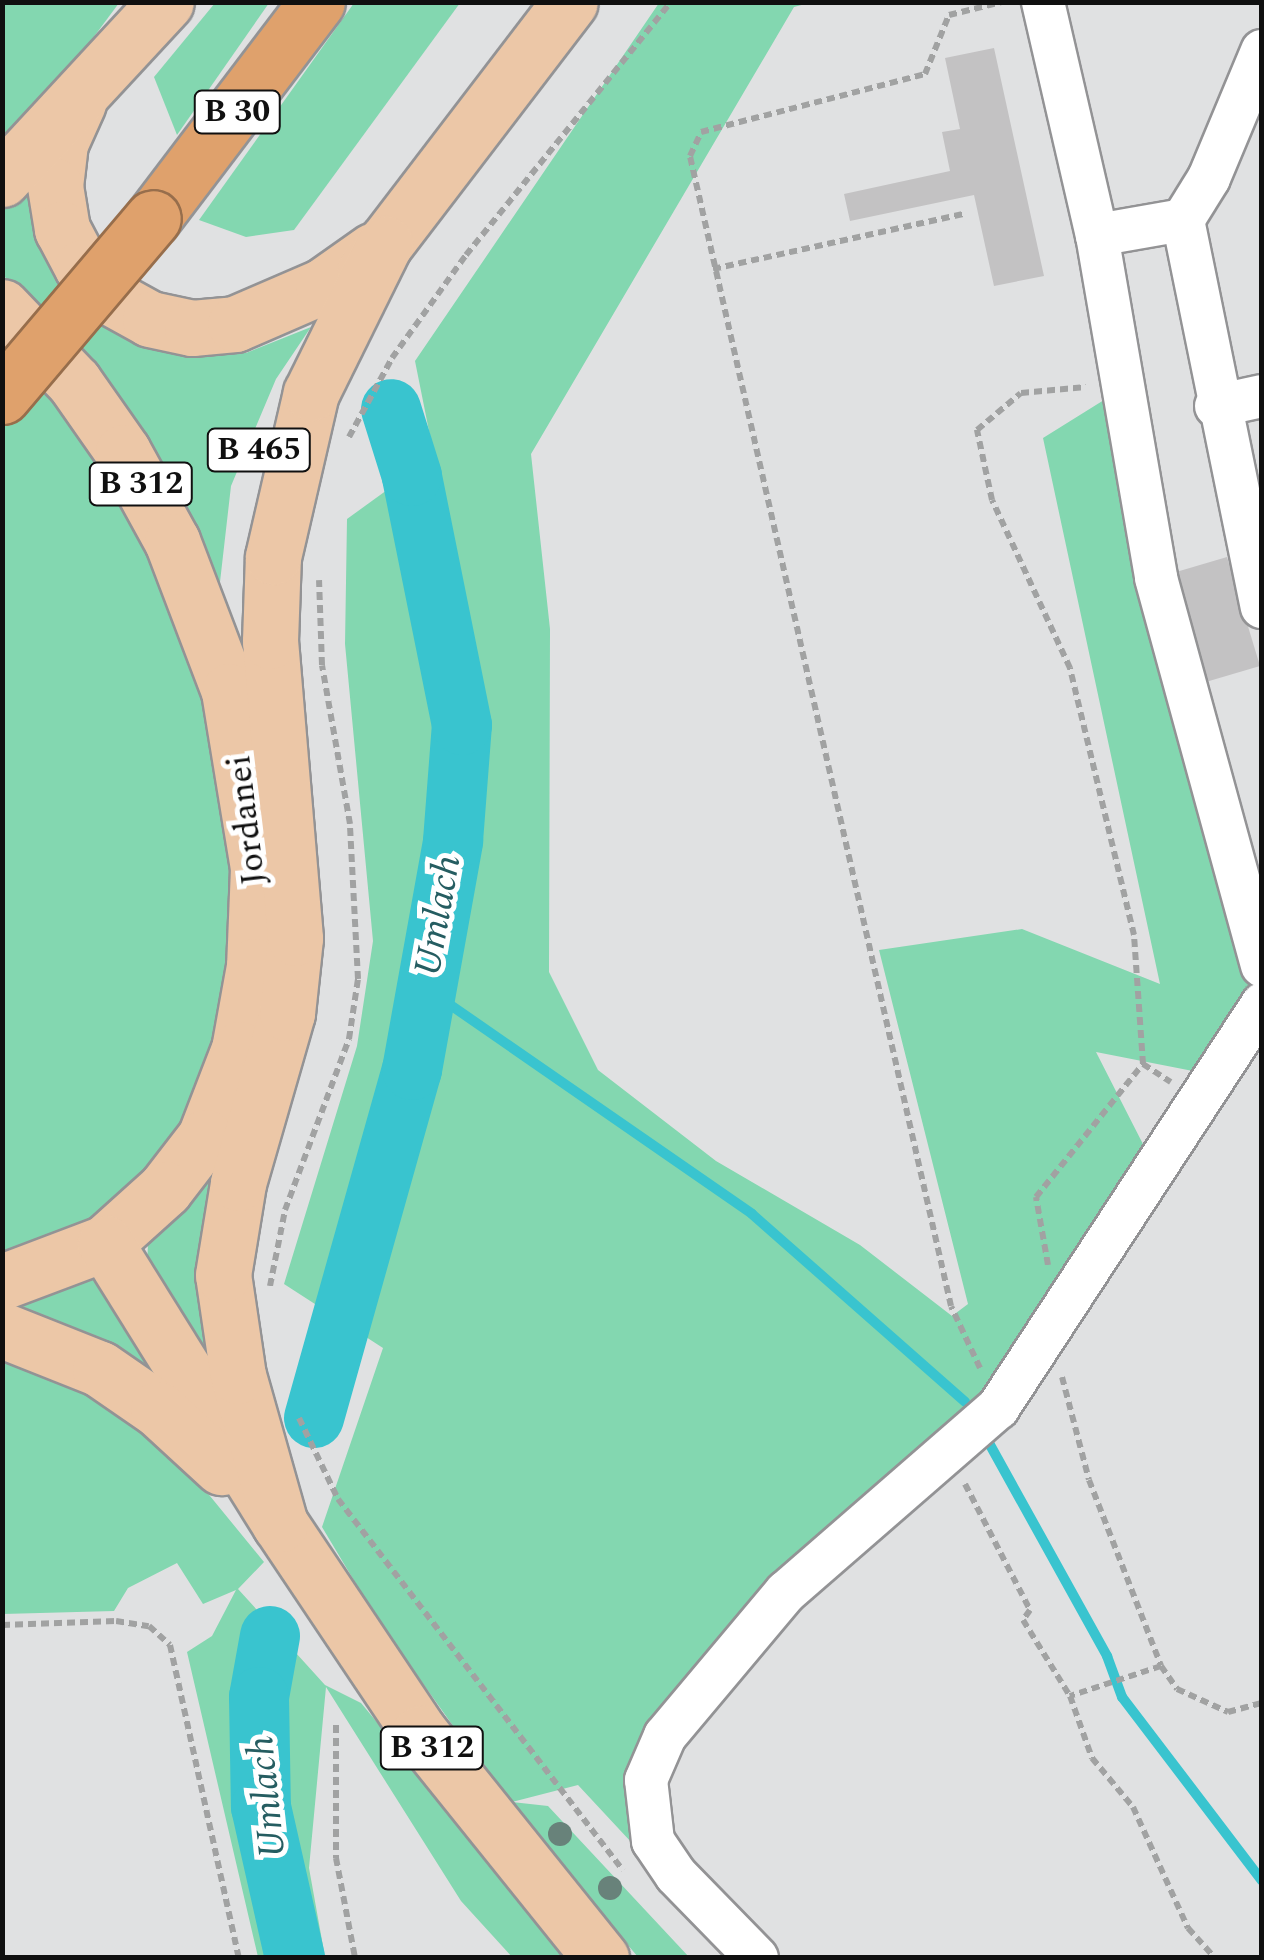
<!DOCTYPE html>
<style>
body{margin:0}
#map{position:relative;width:1264px;height:1960px;overflow:hidden;background:#e0e1e2;font-family:Spectral,serif}
div>[style]{position:absolute}
[style*='--x']{left:calc(var(--x)*1px);top:calc(var(--y)*1px);width:calc(var(--w)*1px);rotate:calc(var(--a)*1deg)}
.green>*{inset:0;background:#83d7b0}
.stream>*{height:10px;margin:-5px;padding:0 5px;transform-origin:5px;border-radius:5px;background:#39c4cf}
.river>*{height:60px;margin:-30px;padding:0 30px;transform-origin:30px;border-radius:30px;background:#39c4cf}
.building>*{inset:0;background:#c3c2c3}
.path>*{height:6px;margin-top:-3px;transform-origin:0;background:repeating-linear-gradient(90deg,#a1a2a2 0 8px,transparent 0 13px)}
.roads{filter:drop-shadow(2px 0 #939395) drop-shadow(-2px 0 #939395) drop-shadow(0 2px #939395) drop-shadow(0 -2px #939395)}
.minor>*{height:42px;margin:-21px;padding:0 21px;transform-origin:21px;border-radius:21px;background:#fff}
.major>*{height:55px;margin:-27.5px;padding:0 27.5px;transform-origin:27.5px;border-radius:27.5px;background:#ecc7a7}
.highway>*{height:55px;margin:-27.5px;padding:0 27.5px;transform-origin:27.5px;border-radius:27.5px;background:#dfa16c}
.bridges{filter:drop-shadow(2px 0 #976e4c) drop-shadow(-2px 0 #976e4c) drop-shadow(0 2px #976e4c) drop-shadow(0 -2px #976e4c)}
.highway-bridge>*{height:55px;margin:-27.5px;padding:0 27.5px;transform-origin:27.5px;border-radius:27.5px;background:#dfa16c}
.trees>*{width:24px;height:24px;margin:-12px;border-radius:50%;background:#68827a}
span{translate:-50% -50%;white-space:nowrap;text-align:center;line-height:1.15;-webkit-text-stroke:10px #fff;paint-order:stroke}
.shield-label span{padding:2px 8px;background:#fff;border:2px solid;border-radius:8px;-webkit-text-stroke-width:0}
.shield-label{font-size:32px;color:#101010;font-weight:700}
.street-label{font-size:35px;color:#101010}
.water-label{font-size:38px;color:#255d61;font-style:italic}
.frame{position:absolute;inset:0;border:5px solid #101010;pointer-events:none}
</style>
<div id="map">
<div class="green">
<i style="clip-path:polygon(3px 3px,119px 3px,3px 159px)"></i>
<i style="clip-path:polygon(215px 3px,269px 3px,177px 135px,154px 77px)"></i>
<i style="clip-path:polygon(354px 3px,460px 3px,294px 230px,246px 237px,199px 220px)"></i>
<i style="clip-path:polygon(659px 3px,809px 3px,794px 7px,531px 454px,550px 629px,549px 972px,598px 1070px,716px 1161px,860px 1245px,952px 1316px,968px 1304px,879px 950px,1022px 929px,1160px 984px,1043px 438px,1112px 395px,1254px 994px,1198px 1072px,1096px 1052px,1146px 1150px,989px 1400px,628px 1793px,628px 1825px,645px 1857px,578px 1785px,512px 1802px,548px 1806px,689px 1957px,638px 1957px,508px 1803px,377px 1619px,322px 1527px,383px 1348px,284px 1284px,357px 1046px,373px 941px,345px 644px,347px 519px,434px 456px,415px 361px)"></i>
<i style="clip-path:polygon(27px 188px,191px 352px,246px 353px,311px 327px,276px 379px,231px 486px,220px 582px,207px 580px,3px 274px,2px 212px)"></i>
<i style="clip-path:polygon(3px 323px,67px 397px,174px 586px,226px 770px,239px 947px,203px 1107px,109px 1221px,3px 1264px)"></i>
<i style="clip-path:polygon(220px 1156px,226px 1386px,147px 1267px,148px 1243px,163px 1209px)"></i>
<i style="clip-path:polygon(99px 1256px,212px 1426px,3px 1314px)"></i>
<i style="clip-path:polygon(2px 1346px,125px 1407px,192px 1474px,264px 1562px,238px 1589px,325px 1685px,361px 1703px,572px 1957px,512px 1957px,461px 1901px,326px 1687px,309px 1868px,325px 1957px,258px 1957px,187px 1652px,212px 1636px,236px 1590px,203px 1604px,177px 1563px,128px 1588px,114px 1611px,3px 1614px)"></i>
</div>
<div class="stream">
<i style="--x:423;--y:986;--w:400;--a:34.7"></i>
<i style="--x:752;--y:1214;--w:284;--a:41.4"></i>
<i style="--x:989;--y:1443;--w:244;--a:61"></i>
<i style="--x:1107;--y:1656;--w:44;--a:69.9"></i>
<i style="--x:1122;--y:1697;--w:231;--a:52.7"></i>
</div>
<div class="river">
<i style="--x:314;--y:1418;--w:362;--a:-74.3"></i>
<i style="--x:412;--y:1070;--w:233;--a:-79.8"></i>
<i style="--x:453;--y:841;--w:116;--a:-85.6"></i>
<i style="--x:462;--y:725;--w:254;--a:-101.4"></i>
<i style="--x:412;--y:476;--w:70;--a:-107.4"></i>
<i style="--x:270;--y:1636;--w:62;--a:100.2"></i>
<i style="--x:259;--y:1697;--w:110;--a:89"></i>
<i style="--x:261;--y:1807;--w:155;--a:77.3"></i>
</div>
<div class="building">
<i style="clip-path:polygon(994px 48px,1044px 276px,994px 286px,974px 195px,850px 221px,844px 194px,950px 171px,942px 132px,960px 129px,945px 58px)"></i>
<i style="clip-path:polygon(1227px 557px,1260px 666px,1199px 684px,1166px 575px)"></i>
</div>
<div class="path">
<i style="--x:713;--y:269;--w:256;--a:-12.4"></i>
<i style="--x:349;--y:437;--w:90;--a:-61.4"></i>
<i style="--x:392;--y:358;--w:127;--a:-54.3"></i>
<i style="--x:466;--y:255;--w:326;--a:-51"></i>
<i style="--x:1143;--y:1064;--w:33;--a:33"></i>
<i style="--x:1048;--y:1265;--w:69;--a:-100"></i>
<i style="--x:1036;--y:1197;--w:171;--a:-51.2"></i>
<i style="--x:1143;--y:1064;--w:129;--a:-94"></i>
<i style="--x:1134;--y:935;--w:275;--a:-103.5"></i>
<i style="--x:1070;--y:668;--w:185;--a:-114.9"></i>
<i style="--x:992;--y:500;--w:72;--a:-102.1"></i>
<i style="--x:977;--y:430;--w:57;--a:-40.1"></i>
<i style="--x:1021;--y:393;--w:65;--a:-5.3"></i>
<i style="--x:270;--y:1286;--w:77;--a:-78.8"></i>
<i style="--x:285;--y:1210;--w:183;--a:-69.5"></i>
<i style="--x:349;--y:1039;--w:61;--a:-81.5"></i>
<i style="--x:358;--y:979;--w:155;--a:-93"></i>
<i style="--x:350;--y:824;--w:161;--a:-100"></i>
<i style="--x:322;--y:665;--w:85;--a:-92"></i>
<i style="--x:980;--y:1368;--w:68;--a:-115.1"></i>
<i style="--x:951;--y:1306;--w:1179;--a:-102.79"></i>
<i style="--x:690;--y:156;--w:26;--a:-65"></i>
<i style="--x:701;--y:132;--w:231;--a:-14.5"></i>
<i style="--x:925;--y:74;--w:64;--a:-67.9"></i>
<i style="--x:949;--y:15;--w:55;--a:-13.8"></i>
<i style="--x:1062;--y:1377;--w:106;--a:75.3"></i>
<i style="--x:1089;--y:1480;--w:199;--a:68.8"></i>
<i style="--x:1161;--y:1666;--w:96;--a:161.8"></i>
<i style="--x:299;--y:1418;--w:90;--a:64.3"></i>
<i style="--x:338;--y:1499;--w:468;--a:52.5"></i>
<i style="--x:965;--y:1484;--w:142;--a:62.7"></i>
<i style="--x:1030;--y:1610;--w:12;--a:125"></i>
<i style="--x:1023;--y:1620;--w:89;--a:58.3"></i>
<i style="--x:1070;--y:1696;--w:66;--a:70.5"></i>
<i style="--x:1092;--y:1758;--w:64;--a:50.1"></i>
<i style="--x:1133;--y:1807;--w:133;--a:65.6"></i>
<i style="--x:1188;--y:1928;--w:40;--a:48"></i>
<i style="--x:2;--y:1625;--w:114;--a:-2"></i>
<i style="--x:116;--y:1621;--w:33;--a:9"></i>
<i style="--x:149;--y:1626;--w:28;--a:42"></i>
<i style="--x:170;--y:1645;--w:321;--a:77.6"></i>
<i style="--x:1161;--y:1666;--w:28;--a:55"></i>
<i style="--x:1177;--y:1689;--w:56;--a:24.3"></i>
<i style="--x:1228;--y:1712;--w:35;--a:-15"></i>
<i style="--x:336;--y:1725;--w:133;--a:90"></i>
<i style="--x:336;--y:1858;--w:102;--a:79.2"></i>
</div>
<div class="roads">
<div class="minor">
<i style="--x:1043;--y:2;--w:239;--a:77"></i>
<i style="--x:1097;--y:235;--w:87;--a:-9.9"></i>
<i style="--x:1183;--y:220;--w:395;--a:78.5"></i>
<i style="--x:1183;--y:220;--w:49;--a:-58.2"></i>
<i style="--x:1209;--y:178;--w:138;--a:-67.3"></i>
<i style="--x:1097;--y:235;--w:348;--a:80.2"></i>
<i style="--x:1156;--y:578;--w:402;--a:74.7"></i>
<i style="--x:1216;--y:406;--w:47;--a:-12.3"></i>
<i style="--x:757;--y:1958;--w:116;--a:-134.3"></i>
<i style="--x:676;--y:1875;--w:41;--a:-124.1"></i>
<i style="--x:653;--y:1841;--w:61;--a:-96.5"></i>
<i style="--x:646;--y:1780;--w:48;--a:-66.6"></i>
<i style="--x:665;--y:1736;--w:188;--a:-50"></i>
<i style="--x:786;--y:1592;--w:281;--a:-41"></i>
<i style="--x:998;--y:1408;--w:483;--a:-56.8"></i>
</div>
<div class="major">
<i style="--x:78;--y:103;--w:44;--a:114.2"></i>
<i style="--x:60;--y:143;--w:43;--a:96.6"></i>
<i style="--x:55;--y:186;--w:44;--a:80.8"></i>
<i style="--x:62;--y:229;--w:43;--a:62.2"></i>
<i style="--x:82;--y:267;--w:43;--a:45.9"></i>
<i style="--x:112;--y:298;--w:43;--a:28.9"></i>
<i style="--x:150;--y:319;--w:43;--a:12.1"></i>
<i style="--x:192;--y:328;--w:43;--a:-5.3"></i>
<i style="--x:235;--y:324;--w:96;--a:-23.4"></i>
<i style="--x:323;--y:286;--w:62;--a:-35.2"></i>
<i style="--x:2;--y:179;--w:241;--a:-47.2"></i>
<i style="--x:365;--y:270;--w:337;--a:-52.6"></i>
<i style="--x:2;--y:307;--w:104;--a:46.2"></i>
<i style="--x:74;--y:382;--w:85;--a:55"></i>
<i style="--x:123;--y:452;--w:102;--a:61.2"></i>
<i style="--x:172;--y:541;--w:160;--a:69.2"></i>
<i style="--x:229;--y:691;--w:179;--a:80.7"></i>
<i style="--x:258;--y:868;--w:98;--a:92.3"></i>
<i style="--x:254;--y:966;--w:84;--a:100.2"></i>
<i style="--x:239;--y:1049;--w:94;--a:111.1"></i>
<i style="--x:205;--y:1137;--w:66;--a:127.6"></i>
<i style="--x:165;--y:1189;--w:81;--a:138"></i>
<i style="--x:105;--y:1243;--w:110;--a:159.3"></i>
<i style="--x:105;--y:1243;--w:331;--a:58.1"></i>
<i style="--x:280;--y:1524;--w:252;--a:56.2"></i>
<i style="--x:420;--y:1733;--w:289;--a:51.2"></i>
<i style="--x:2;--y:1330;--w:105;--a:21.7"></i>
<i style="--x:100;--y:1369;--w:70;--a:34.6"></i>
<i style="--x:158;--y:1409;--w:86;--a:42.6"></i>
<i style="--x:280;--y:1524;--w:154;--a:-105.8"></i>
<i style="--x:238;--y:1376;--w:102;--a:-98.4"></i>
<i style="--x:223;--y:1275;--w:93;--a:-80.7"></i>
<i style="--x:238;--y:1183;--w:177;--a:-73.9"></i>
<i style="--x:287;--y:1013;--w:75;--a:-83.9"></i>
<i style="--x:295;--y:938;--w:298;--a:-94.8"></i>
<i style="--x:270;--y:641;--w:84;--a:-88"></i>
<i style="--x:273;--y:557;--w:168;--a:-77"></i>
<i style="--x:311;--y:393;--w:167;--a:-63.7"></i>
</div>
<div class="highway">
<i style="--x:153;--y:218;--w:271;--a:-52.8"></i>
</div>
</div>
<div class="bridges">
<div class="highway-bridge">
<i style="--x:2;--y:396;--w:233;--a:-49.7"></i>
</div>
</div>
<div class="trees">
<i style="left:560px;top:1834px"></i>
<i style="left:610px;top:1888px"></i>
</div>
<div class="shield-label">
<span style="left:237px;top:112px">B 30</span>
<span style="left:259px;top:450px">B 465</span>
<span style="left:141px;top:484px">B 312</span>
<span style="left:432px;top:1748px">B 312</span>
</div>
<div class="street-label">
<span style="left:247px;top:820px;rotate:-97deg">Jordanei</span>
</div>
<div class="water-label">
<span style="left:439px;top:916px;rotate:-80deg">Umlach</span>
<span style="left:268px;top:1797px;rotate:-96deg">Umlach</span>
</div>
<div class="frame"></div>
</div>
